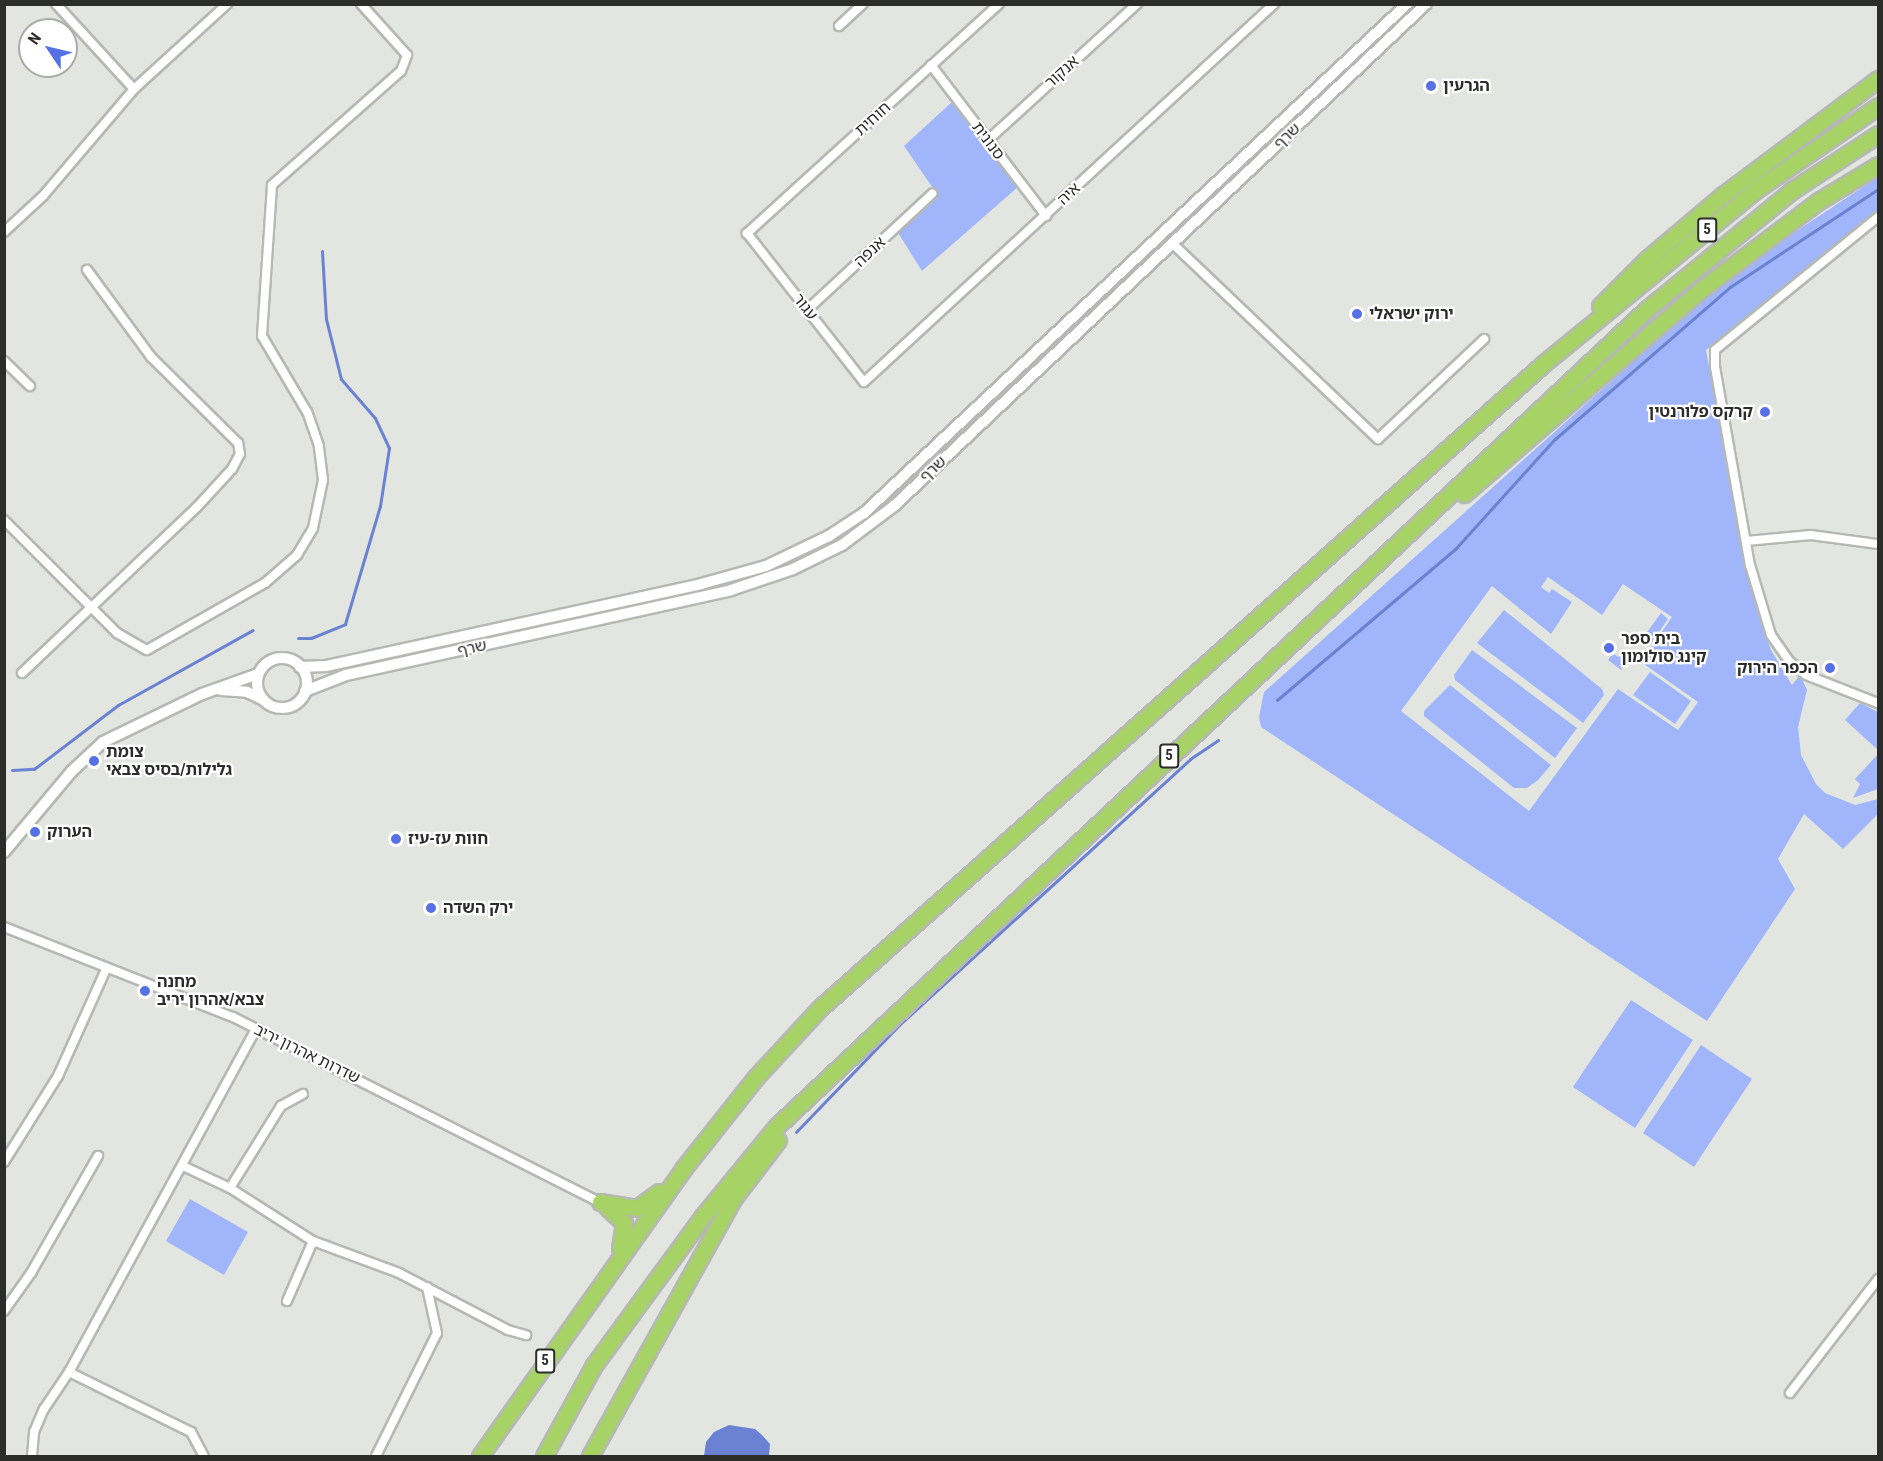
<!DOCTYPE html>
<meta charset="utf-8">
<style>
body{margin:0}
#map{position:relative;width:1883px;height:1461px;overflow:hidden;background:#e3e6e0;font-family:"Roboto Condensed","Noto Sans Hebrew",sans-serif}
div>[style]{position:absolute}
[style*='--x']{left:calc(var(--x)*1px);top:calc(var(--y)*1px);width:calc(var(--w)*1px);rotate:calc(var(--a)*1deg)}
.green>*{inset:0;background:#a0b5fa}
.water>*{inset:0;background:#6b82d2}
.stream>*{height:3px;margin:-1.5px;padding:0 1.5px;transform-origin:1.5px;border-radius:1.5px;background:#6b82d2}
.roads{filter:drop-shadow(2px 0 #b6b9b3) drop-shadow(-2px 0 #b6b9b3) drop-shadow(0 2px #b6b9b3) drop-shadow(0 -2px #b6b9b3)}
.street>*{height:8px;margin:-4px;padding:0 4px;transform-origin:4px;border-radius:4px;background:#fff}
.secondary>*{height:10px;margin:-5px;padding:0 5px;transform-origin:5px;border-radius:5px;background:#fff}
.secondary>.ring{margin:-5px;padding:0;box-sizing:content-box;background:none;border:10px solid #fff;border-radius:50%}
.highway>*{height:15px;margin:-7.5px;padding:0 7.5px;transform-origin:7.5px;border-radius:7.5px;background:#a6d266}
.dots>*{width:16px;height:16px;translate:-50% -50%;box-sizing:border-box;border:3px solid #fff;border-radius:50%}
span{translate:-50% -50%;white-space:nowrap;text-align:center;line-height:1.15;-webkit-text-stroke:4.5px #fff;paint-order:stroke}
.shield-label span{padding:2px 4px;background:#fff;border:2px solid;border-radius:4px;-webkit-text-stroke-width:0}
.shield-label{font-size:15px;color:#2c2d2b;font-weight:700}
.street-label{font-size:16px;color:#2c2d2b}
.poi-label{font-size:16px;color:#2c2d2b;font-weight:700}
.left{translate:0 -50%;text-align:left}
.right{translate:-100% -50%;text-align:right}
.frame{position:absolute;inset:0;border:6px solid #2c2d2b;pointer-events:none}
.north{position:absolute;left:18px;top:18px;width:60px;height:60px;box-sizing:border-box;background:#fff;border:2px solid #ababaa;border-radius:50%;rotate:305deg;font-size:16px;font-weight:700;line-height:24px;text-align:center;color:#2c2d2b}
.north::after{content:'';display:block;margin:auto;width:21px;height:27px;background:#5670e5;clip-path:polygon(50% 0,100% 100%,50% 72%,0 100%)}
</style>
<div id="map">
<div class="green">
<i style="clip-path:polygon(953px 101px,1019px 186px,922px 271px,897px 231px,937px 194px,904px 146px)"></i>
<i style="clip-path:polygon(evenodd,1878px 177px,1878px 211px,1706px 350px,1744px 559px,1759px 617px,1771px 650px,1792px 685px,1800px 675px,1807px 690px,1798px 727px,1801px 755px,1816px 784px,1825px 793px,1855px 805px,1878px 799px,1878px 814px,1843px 849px,1804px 814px,1778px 859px,1795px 889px,1707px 1021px,1261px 727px,1259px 717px,1264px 692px,1682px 318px,1754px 259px,1878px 177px,1548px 577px,1602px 615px,1623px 584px,1672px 617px,1641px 662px,1698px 702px,1678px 730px,1618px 689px,1529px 811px,1401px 711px,1492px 586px,1551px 634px,1572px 602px,1552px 589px,1549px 593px,1541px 587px,1548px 577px)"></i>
<i style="clip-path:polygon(1504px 610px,1602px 689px,1604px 695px,1583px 723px,1477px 643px)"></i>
<i style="clip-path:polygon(1661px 613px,1668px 619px,1650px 645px,1642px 639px)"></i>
<i style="clip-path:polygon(1472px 650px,1577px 728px,1555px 758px,1455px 680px,1454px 675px)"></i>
<i style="clip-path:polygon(1622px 652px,1629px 658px,1621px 670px,1608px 660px,1613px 653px,1618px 657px)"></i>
<i style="clip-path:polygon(1650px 672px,1691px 701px,1675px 724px,1633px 695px)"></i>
<i style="clip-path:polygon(1450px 685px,1551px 765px,1538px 780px,1527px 788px,1514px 788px,1424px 716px,1424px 711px)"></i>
<i style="clip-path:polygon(1860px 703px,1878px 712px,1878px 750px,1845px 720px)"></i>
<i style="clip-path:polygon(1878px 754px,1878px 789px,1853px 798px,1860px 784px,1855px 779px)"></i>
<i style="clip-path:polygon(1631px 1000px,1693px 1040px,1635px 1128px,1573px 1087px)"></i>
<i style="clip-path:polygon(1701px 1045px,1752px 1079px,1694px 1167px,1643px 1133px)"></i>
<i style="clip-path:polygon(190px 1199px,248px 1232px,224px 1275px,166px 1241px)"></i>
</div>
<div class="water">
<i style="clip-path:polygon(729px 1425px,755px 1429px,762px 1435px,770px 1444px,769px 1456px,704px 1456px,706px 1442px,714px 1432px)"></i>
</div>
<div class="stream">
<i style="--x:298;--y:638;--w:13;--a:0"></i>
<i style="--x:311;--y:638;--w:37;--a:-22"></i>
<i style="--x:345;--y:624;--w:123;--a:-73.5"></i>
<i style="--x:380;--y:506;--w:59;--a:-81.2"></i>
<i style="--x:389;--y:448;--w:33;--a:-115"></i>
<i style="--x:375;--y:418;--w:52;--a:-131.1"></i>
<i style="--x:341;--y:379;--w:62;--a:-104"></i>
<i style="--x:326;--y:319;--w:68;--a:-93.4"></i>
<i style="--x:1277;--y:700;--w:235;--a:-40.3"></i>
<i style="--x:1456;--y:548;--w:147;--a:-47.8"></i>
<i style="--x:1555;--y:439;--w:232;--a:-41"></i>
<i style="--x:1730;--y:287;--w:178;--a:-33.5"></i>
<i style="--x:12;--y:770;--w:22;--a:-3"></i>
<i style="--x:34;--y:769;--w:106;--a:-37.3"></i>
<i style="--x:118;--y:705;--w:154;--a:-29.1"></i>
<i style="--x:796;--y:1132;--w:149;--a:-46.1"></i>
<i style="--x:899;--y:1025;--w:394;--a:-42.4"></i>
<i style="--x:1190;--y:759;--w:34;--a:-34"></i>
</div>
<div class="roads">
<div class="street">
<i style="--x:56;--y:4;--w:115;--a:47.5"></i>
<i style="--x:999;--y:4;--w:341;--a:137.7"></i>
<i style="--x:747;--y:233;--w:189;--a:51.9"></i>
<i style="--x:864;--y:382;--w:558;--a:-42.67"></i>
<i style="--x:839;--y:26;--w:33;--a:-43"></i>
<i style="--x:931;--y:65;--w:190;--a:52.7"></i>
<i style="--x:988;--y:140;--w:202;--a:-42.4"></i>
<i style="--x:1878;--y:217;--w:210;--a:140.8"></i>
<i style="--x:1715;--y:350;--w:17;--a:90"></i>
<i style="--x:1715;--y:367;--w:201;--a:80"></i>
<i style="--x:1750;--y:565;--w:73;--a:73.3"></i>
<i style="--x:1771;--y:635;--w:32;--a:55"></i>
<i style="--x:1789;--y:661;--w:22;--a:39"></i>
<i style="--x:1806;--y:675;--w:77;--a:21.3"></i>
<i style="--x:4;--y:232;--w:53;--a:-42.7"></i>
<i style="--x:43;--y:196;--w:140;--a:-49.6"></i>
<i style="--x:134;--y:89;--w:126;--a:-42.4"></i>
<i style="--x:1173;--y:244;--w:283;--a:43.6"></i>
<i style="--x:1378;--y:439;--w:146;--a:-43.3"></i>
<i style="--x:807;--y:310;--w:171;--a:-42.9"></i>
<i style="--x:4;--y:361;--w:36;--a:44"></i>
<i style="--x:4;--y:520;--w:160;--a:45"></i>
<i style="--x:117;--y:633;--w:34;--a:30"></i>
<i style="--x:147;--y:650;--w:136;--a:-29.6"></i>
<i style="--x:265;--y:583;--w:43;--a:-41.2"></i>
<i style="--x:297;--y:555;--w:31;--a:-59"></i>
<i style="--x:313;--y:528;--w:49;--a:-78.2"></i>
<i style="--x:323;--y:480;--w:34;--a:-97"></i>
<i style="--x:319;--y:446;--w:36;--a:-109"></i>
<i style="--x:307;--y:412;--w:88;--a:-120.6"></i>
<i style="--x:262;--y:336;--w:151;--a:-86.2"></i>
<i style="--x:272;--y:185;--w:172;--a:-41.5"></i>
<i style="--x:401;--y:71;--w:17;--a:-69"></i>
<i style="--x:407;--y:55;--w:69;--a:-132"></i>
<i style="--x:1746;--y:541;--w:65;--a:-5.3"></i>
<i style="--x:1811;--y:535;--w:68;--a:7.7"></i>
<i style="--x:22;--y:673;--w:241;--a:-43.5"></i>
<i style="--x:197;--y:507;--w:52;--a:-47.4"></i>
<i style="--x:232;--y:469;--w:17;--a:-62"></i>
<i style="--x:240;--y:454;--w:11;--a:-100"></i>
<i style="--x:238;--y:443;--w:122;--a:-135.3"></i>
<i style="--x:151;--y:357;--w:108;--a:-126.3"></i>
<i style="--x:4;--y:927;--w:246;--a:21.5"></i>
<i style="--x:233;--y:1017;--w:411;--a:26.8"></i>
<i style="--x:4;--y:1162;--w:102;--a:-57.9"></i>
<i style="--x:58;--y:1076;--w:117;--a:-65.8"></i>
<i style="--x:183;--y:1166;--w:52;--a:25.1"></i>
<i style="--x:230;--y:1188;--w:98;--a:32.6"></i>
<i style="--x:313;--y:1241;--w:92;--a:20.4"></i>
<i style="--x:399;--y:1273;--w:123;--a:27.6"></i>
<i style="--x:508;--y:1330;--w:19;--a:16"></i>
<i style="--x:230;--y:1188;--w:97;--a:-58.1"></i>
<i style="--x:281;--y:1106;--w:25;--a:-29"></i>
<i style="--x:287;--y:1301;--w:65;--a:-66.6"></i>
<i style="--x:4;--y:1311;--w:47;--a:-54.6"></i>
<i style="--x:31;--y:1273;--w:135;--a:-60.2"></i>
<i style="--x:69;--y:1372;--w:136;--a:26.2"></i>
<i style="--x:191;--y:1432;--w:27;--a:62"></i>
<i style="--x:1790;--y:1393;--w:144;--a:-52.3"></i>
<i style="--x:32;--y:1456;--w:24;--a:-85"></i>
<i style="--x:34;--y:1432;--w:25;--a:-67"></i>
<i style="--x:44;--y:1409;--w:45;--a:-56"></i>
<i style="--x:69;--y:1372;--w:391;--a:-61.4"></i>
<i style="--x:376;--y:1456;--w:137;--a:-63.6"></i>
<i style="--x:437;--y:1333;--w:47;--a:-102.3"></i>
</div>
<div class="secondary">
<i class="ring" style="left:257px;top:658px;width:40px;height:40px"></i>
<i style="--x:300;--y:667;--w:26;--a:-2"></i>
<i style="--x:326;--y:666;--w:384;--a:-12.3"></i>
<i style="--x:701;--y:584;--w:67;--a:-15.5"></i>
<i style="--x:766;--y:566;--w:70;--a:-25.5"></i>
<i style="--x:829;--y:536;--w:42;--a:-33.3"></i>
<i style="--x:864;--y:513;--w:744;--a:-43.15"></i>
<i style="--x:221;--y:690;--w:26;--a:4"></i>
<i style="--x:247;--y:692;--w:17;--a:25"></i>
<i style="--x:305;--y:691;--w:44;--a:-21.3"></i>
<i style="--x:346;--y:675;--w:394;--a:-12.4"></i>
<i style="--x:731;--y:590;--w:65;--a:-18.7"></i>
<i style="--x:793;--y:569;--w:55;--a:-26.1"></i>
<i style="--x:842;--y:545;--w:65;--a:-36.9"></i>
<i style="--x:894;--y:506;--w:731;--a:-43.34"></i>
<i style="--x:4;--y:852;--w:106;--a:-50"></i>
<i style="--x:72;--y:771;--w:42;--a:-43.1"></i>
<i style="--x:103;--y:742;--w:110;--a:-25.9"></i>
<i style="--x:202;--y:694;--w:59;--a:-19.7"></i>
</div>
<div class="highway">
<i style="--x:1600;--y:306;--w:65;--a:-45"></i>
<i style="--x:1646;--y:260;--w:101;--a:-40.2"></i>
<i style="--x:1723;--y:195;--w:194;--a:-36.8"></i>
<i style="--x:1464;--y:494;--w:311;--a:-40.8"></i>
<i style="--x:1699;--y:291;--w:148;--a:-37"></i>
<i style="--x:1817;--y:202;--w:71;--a:-31.2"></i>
<i style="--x:600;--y:1202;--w:37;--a:9"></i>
<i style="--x:637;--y:1208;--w:27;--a:-36"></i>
<i style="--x:607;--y:1207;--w:23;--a:43"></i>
<i style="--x:624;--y:1223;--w:26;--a:99"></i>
<i style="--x:480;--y:1456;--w:352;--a:-54.7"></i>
<i style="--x:683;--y:1169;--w:117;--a:-51.6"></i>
<i style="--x:756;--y:1077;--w:94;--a:-47.2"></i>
<i style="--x:820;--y:1008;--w:968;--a:-41.69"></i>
<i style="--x:1543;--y:364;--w:276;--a:-39.3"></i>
<i style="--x:1757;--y:189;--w:147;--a:-34.4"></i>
<i style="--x:544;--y:1456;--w:104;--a:-61.2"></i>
<i style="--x:594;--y:1365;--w:185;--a:-53.8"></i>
<i style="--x:703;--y:1216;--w:117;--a:-50.6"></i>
<i style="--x:777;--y:1126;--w:1193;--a:-43.2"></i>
<i style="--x:1647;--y:309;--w:186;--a:-39.3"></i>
<i style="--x:1791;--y:191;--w:104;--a:-33.2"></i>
<i style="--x:590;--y:1456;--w:294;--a:-60.9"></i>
<i style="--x:733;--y:1199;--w:74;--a:-52.7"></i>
</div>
</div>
<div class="dots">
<i style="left:1431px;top:86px;background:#5670e5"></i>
<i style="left:1357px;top:314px;background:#5670e5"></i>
<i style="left:1765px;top:412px;background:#5670e5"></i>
<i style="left:1609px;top:648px;background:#5670e5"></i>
<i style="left:1830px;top:668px;background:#5670e5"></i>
<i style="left:94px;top:761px;background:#5670e5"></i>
<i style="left:35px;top:832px;background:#5670e5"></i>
<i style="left:396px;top:839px;background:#5670e5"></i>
<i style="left:431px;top:908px;background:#5670e5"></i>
<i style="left:145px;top:991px;background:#5670e5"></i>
</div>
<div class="shield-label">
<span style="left:1707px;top:230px">5</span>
<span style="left:1169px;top:756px">5</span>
<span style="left:545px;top:1361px">5</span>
</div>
<div class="street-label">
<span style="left:1062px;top:72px;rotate:-42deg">אנקור</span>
<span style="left:873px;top:119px;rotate:-42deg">חוחית</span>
<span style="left:1287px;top:136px;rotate:-43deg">שרף</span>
<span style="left:988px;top:141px;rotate:53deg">סנונית</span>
<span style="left:1069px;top:194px;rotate:-43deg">איה</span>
<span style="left:870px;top:252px;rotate:-43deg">אנפה</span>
<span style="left:805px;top:307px;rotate:52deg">עגור</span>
<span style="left:933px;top:469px;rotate:-43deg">שרף</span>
<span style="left:472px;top:648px;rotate:-12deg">שרף</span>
<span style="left:307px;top:1054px;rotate:26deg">שדרות אהרון יריב</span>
</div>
<div class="poi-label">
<span class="left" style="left:1443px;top:86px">הגרעין</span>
<span class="left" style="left:1369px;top:314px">ירוק ישראלי</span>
<span class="right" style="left:1753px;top:412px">קרקס פלורנטין</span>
<span class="left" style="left:1621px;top:648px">בית ספר<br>קינג סולומון</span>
<span class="right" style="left:1818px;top:668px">הכפר הירוק</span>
<span class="left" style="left:106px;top:761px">צומת<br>גלילות/בסיס צבאי</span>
<span class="left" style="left:47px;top:832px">הערוק</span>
<span class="left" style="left:408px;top:839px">חוות עז-עיז</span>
<span class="left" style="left:443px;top:908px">ירק השדה</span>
<span class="left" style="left:157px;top:991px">מחנה<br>צבא/אהרון יריב</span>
</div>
<div class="frame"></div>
<div class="north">N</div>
</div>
